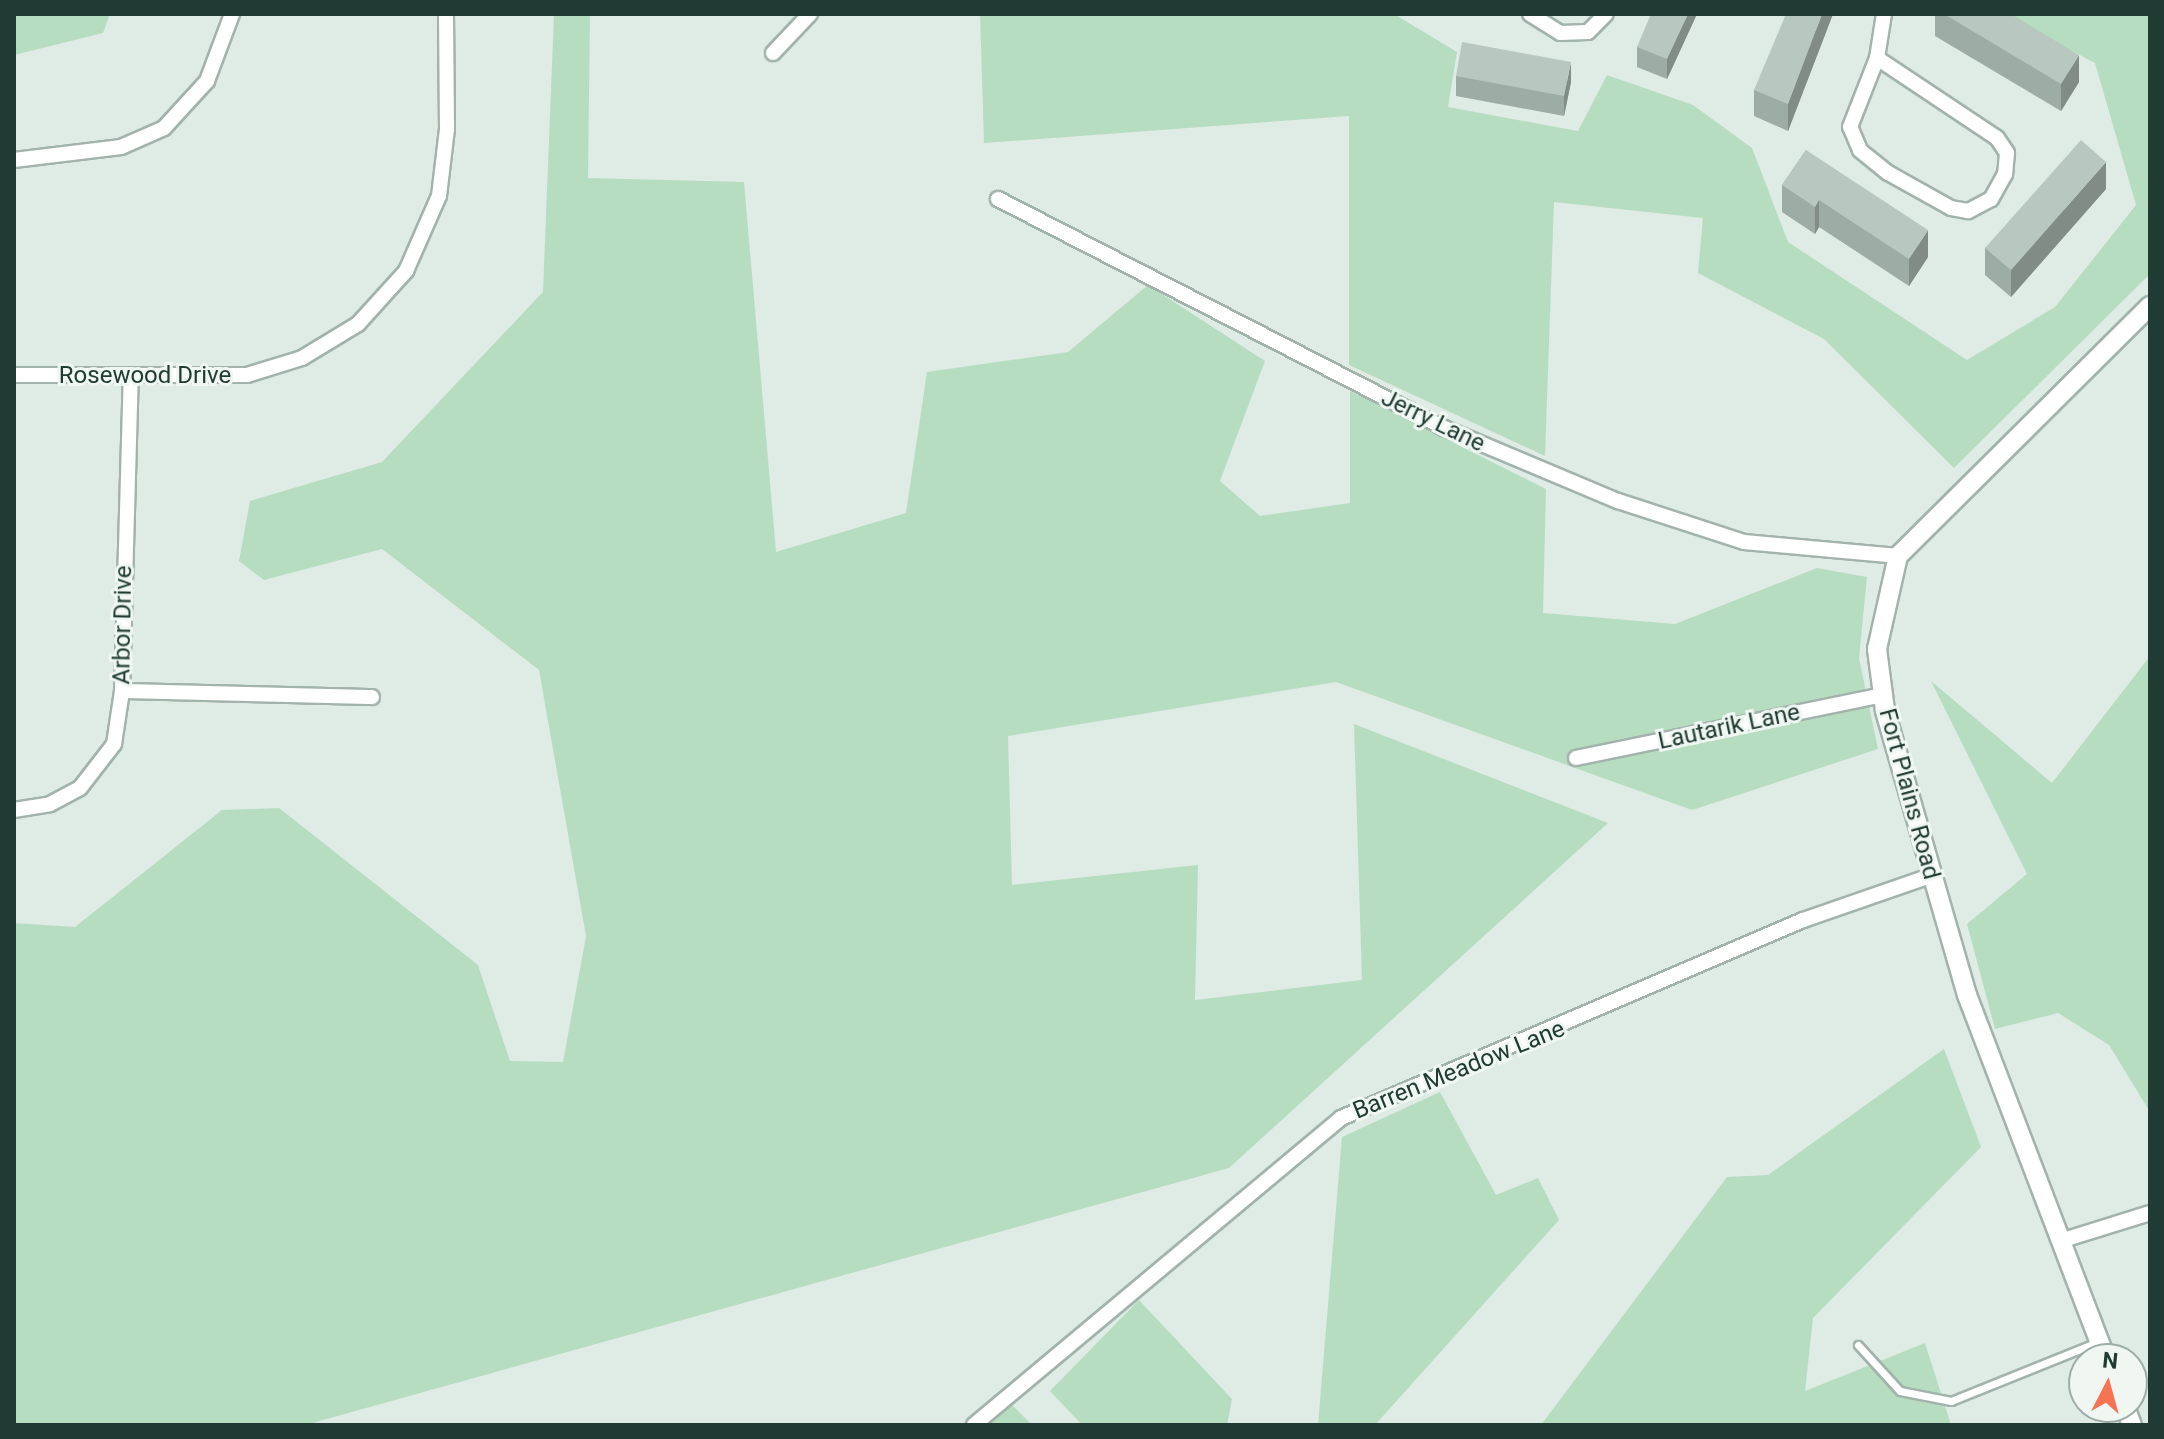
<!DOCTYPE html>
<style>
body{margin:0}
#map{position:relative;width:2164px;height:1439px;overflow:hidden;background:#dfebe5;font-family:Roboto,sans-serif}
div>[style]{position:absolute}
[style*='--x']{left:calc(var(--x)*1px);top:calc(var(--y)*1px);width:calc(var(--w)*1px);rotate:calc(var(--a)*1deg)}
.green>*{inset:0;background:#b7ddc0}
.roads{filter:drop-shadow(2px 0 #a2b3ac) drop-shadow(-2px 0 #a2b3ac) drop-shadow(0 2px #a2b3ac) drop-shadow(0 -2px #a2b3ac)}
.service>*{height:7px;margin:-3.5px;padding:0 3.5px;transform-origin:3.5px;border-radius:3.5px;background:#fff}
.minor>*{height:14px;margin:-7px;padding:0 7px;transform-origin:7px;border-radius:7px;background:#fff}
.tertiary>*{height:18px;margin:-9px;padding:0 9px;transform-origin:9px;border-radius:9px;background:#fff}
.wall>*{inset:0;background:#9eaca6}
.shaded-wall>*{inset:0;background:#818c87}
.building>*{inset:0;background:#b8c8c1}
span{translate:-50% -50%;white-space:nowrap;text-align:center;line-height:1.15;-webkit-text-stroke:6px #f0f7f3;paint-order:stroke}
.street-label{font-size:24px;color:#203b33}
.frame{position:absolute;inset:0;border:16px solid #203b33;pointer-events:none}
.north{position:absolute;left:2068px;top:1343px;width:80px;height:80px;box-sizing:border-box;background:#f0f7f3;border:2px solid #9daca6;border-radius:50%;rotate:6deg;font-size:22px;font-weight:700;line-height:32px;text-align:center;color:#203b33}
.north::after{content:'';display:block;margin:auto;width:28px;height:36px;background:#f57453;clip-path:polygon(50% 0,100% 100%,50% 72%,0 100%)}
</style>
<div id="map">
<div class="green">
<i style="clip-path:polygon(14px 14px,110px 14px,103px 33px,14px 55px)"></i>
<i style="clip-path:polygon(554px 14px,590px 14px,588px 178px,744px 182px,776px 552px,906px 513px,927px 372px,1068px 352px,1148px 285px,1265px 361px,1220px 481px,1260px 516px,1350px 503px,1350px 391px,1546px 489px,1543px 613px,1675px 624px,1817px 568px,1867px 577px,1859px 658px,1878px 749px,1692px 810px,1336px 682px,1008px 736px,1012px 885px,1198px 865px,1195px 1000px,1362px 980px,1354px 724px,1608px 823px,1229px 1168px,305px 1425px,14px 1425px,14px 923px,75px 927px,222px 810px,279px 808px,478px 965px,510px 1061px,563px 1062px,586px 936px,539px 670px,382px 549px,264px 580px,239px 561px,250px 501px,382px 462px,543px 292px)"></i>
<i style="clip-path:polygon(980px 14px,1394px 14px,1457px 52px,1448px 107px,1578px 131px,1607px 75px,1693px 105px,1752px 148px,1788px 242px,1967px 360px,2055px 307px,2136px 205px,2095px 63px,2003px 14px,2150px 14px,2150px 274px,1954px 468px,1824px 339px,1698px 273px,1703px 218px,1554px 202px,1545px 456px,1349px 365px,1349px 116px,984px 143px)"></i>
<i style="clip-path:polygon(2150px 656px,2150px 1112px,2109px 1045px,2058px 1013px,1995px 1029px,1967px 924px,2027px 874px,1931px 681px,2052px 783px)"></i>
<i style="clip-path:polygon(1944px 1049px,1981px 1147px,1813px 1318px,1805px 1391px,1925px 1343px,1951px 1425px,1541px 1425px,1727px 1177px,1768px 1175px)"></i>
<i style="clip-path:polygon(1440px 1092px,1496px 1195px,1538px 1178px,1559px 1220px,1375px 1425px,1318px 1425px,1342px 1137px)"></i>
<i style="clip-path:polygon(1139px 1300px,1232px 1399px,1227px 1425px,1082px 1425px,1050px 1391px)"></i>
<i style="clip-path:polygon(1011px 1404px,1032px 1425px,987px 1425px)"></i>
</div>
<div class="roads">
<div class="service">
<i style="--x:1858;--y:1345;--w:62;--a:47.6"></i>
<i style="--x:1900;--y:1391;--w:52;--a:11.1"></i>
<i style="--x:1951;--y:1401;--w:158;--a:-21.9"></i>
</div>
<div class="minor">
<i style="--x:1530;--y:14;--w:36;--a:32"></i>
<i style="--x:1560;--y:33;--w:28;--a:-2"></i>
<i style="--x:1588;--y:32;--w:25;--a:-45"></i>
<i style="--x:773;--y:53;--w:54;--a:-46.5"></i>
<i style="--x:1877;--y:58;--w:144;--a:33.7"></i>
<i style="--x:1997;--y:138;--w:18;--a:56"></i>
<i style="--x:2007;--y:153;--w:21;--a:95"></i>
<i style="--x:2005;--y:174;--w:29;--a:119"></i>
<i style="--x:1991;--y:199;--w:26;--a:152"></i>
<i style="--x:1968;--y:211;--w:17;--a:-170"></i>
<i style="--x:1951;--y:208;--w:72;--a:-150.9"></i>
<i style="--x:1888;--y:173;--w:36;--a:-141"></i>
<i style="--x:1860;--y:150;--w:25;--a:-113"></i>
<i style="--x:1850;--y:127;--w:74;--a:-68.6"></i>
<i style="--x:1877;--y:58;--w:45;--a:-81"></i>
<i style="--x:14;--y:160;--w:108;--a:-6.9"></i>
<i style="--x:121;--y:147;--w:47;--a:-23.8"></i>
<i style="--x:164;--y:128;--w:64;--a:-47.5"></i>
<i style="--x:207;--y:81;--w:72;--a:-69.5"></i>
<i style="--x:998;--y:199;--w:501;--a:27.18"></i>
<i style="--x:1444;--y:428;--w:189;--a:22.8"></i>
<i style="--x:1618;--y:501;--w:133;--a:18"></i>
<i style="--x:1744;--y:542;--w:155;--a:5.2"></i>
<i style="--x:14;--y:375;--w:233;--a:0"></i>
<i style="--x:247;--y:375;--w:58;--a:-17.2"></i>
<i style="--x:302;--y:358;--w:66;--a:-31.3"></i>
<i style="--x:358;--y:324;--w:72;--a:-47.8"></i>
<i style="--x:406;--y:271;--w:82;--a:-66.3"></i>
<i style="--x:439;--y:196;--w:67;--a:-83.2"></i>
<i style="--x:447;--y:129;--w:115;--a:-90.5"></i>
<i style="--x:122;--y:691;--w:250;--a:1.4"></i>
<i style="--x:1576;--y:758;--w:312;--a:-11.6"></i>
<i style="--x:14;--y:810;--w:36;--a:-9"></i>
<i style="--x:50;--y:804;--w:34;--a:-28"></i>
<i style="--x:80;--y:788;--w:56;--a:-52.3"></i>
<i style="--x:114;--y:744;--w:54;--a:-81.4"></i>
<i style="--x:122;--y:691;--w:313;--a:-88.4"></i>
<i style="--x:2060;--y:1241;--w:94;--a:-17.3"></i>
<i style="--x:974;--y:1425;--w:478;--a:-39.9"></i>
<i style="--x:1341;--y:1118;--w:503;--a:-23.2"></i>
<i style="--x:1803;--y:920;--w:134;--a:-19.1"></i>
</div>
<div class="tertiary">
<i style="--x:2106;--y:1359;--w:390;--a:-110.9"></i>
<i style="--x:1967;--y:995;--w:297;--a:-106.1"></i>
<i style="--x:1885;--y:710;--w:62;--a:-97.5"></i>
<i style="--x:1877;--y:649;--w:95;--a:-77.3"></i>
<i style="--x:1898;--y:556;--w:355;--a:-44.8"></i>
<i style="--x:2125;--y:1407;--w:19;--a:69"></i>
</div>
</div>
<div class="wall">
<i style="clip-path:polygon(1697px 14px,1667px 79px,1637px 67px,1637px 47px)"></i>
<i style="clip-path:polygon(1833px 14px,1788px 131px,1754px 116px,1754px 90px)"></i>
<i style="clip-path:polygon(1935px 14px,2011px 14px,2079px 82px,2061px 111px,1935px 36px)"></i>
<i style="clip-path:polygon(1456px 76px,1571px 82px,1564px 116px,1456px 96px)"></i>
<i style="clip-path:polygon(1806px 150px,1928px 257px,1909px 286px,1819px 227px,1815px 234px,1782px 212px,1782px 185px)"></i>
<i style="clip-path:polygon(2106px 189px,2011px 297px,1985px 275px,1985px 248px)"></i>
</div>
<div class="shaded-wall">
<i style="clip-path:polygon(1688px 14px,1697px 14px,1667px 79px,1667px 59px)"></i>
<i style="clip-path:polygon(1822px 14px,1833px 14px,1788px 131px,1788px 104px)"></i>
<i style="clip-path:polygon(2079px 55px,2079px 82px,2061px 111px,2061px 84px)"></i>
<i style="clip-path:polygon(1571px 62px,1571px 82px,1564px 116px,1564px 96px)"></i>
<i style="clip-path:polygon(2106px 162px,2106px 189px,2011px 297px,2011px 270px)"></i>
<i style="clip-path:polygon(1819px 200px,1819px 227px,1815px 234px,1815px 207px)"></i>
<i style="clip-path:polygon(1928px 230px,1928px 257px,1909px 286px,1909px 259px)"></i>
</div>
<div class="building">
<i style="clip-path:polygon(1651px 14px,1688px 14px,1667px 59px,1637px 47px)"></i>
<i style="clip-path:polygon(1786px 14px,1822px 14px,1788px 104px,1754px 90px)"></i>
<i style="clip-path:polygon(1944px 14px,2011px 14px,2079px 55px,2061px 84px)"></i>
<i style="clip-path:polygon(1462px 42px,1571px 62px,1564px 96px,1456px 76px)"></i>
<i style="clip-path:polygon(2081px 140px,2106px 162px,2011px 270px,1985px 248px)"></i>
<i style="clip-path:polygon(1806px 150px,1928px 230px,1909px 259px,1819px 200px,1815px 207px,1782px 185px)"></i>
</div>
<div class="street-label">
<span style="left:145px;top:376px">Rosewood Drive</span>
<span style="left:1433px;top:421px;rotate:26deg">Jerry Lane</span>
<span style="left:123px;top:625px;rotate:-89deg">Arbor Drive</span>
<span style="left:1729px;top:727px;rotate:-12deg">Lautarik Lane</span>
<span style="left:1909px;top:794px;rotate:75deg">Fort Plains Road</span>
<span style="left:1459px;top:1070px;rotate:-22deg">Barren Meadow Lane</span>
</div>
<div class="frame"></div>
<div class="north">N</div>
</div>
